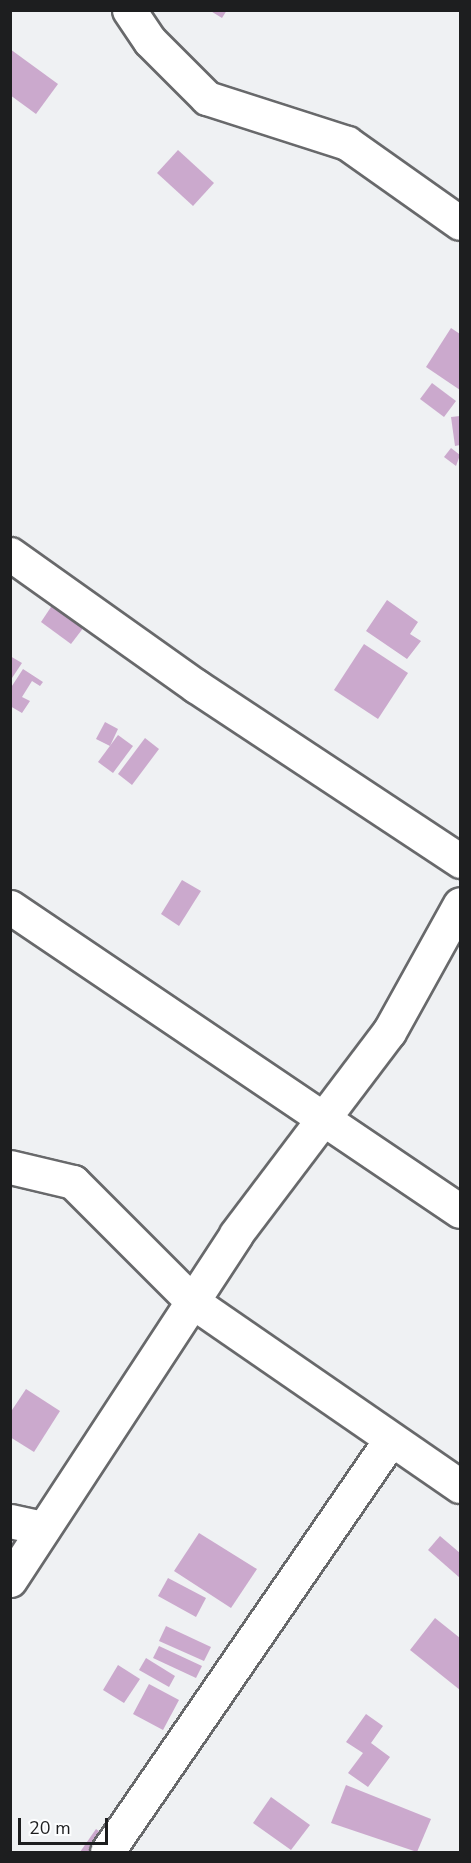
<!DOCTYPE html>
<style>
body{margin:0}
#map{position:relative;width:471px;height:1863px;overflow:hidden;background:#eff1f3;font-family:"Nunito Sans",sans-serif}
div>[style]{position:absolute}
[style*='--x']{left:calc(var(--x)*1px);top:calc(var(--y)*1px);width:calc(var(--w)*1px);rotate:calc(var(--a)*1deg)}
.building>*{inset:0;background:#cba9cd}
.roads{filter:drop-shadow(2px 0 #68696b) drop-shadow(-2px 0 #68696b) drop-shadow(0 2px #68696b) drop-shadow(0 -2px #68696b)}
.minor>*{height:33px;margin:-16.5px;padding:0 16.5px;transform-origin:16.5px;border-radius:16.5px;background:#fff}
.tertiary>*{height:33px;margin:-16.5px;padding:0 16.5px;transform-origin:16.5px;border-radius:16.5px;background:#fff}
span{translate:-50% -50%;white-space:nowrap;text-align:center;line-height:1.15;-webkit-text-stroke:6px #fdfeff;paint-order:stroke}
.frame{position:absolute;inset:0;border:12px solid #1d1e1f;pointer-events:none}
.scale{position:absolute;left:18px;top:1818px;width:90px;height:27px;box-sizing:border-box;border:3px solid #1d1e1f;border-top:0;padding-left:8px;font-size:18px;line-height:21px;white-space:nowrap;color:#1d1e1f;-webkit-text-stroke:4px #fdfeff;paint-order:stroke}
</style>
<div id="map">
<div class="building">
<i style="clip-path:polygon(209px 10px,227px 10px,222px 18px)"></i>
<i style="clip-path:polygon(10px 49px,58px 84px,36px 114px,10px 95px)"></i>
<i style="clip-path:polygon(178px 150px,214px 183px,193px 206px,157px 173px)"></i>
<i style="clip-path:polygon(451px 328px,460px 334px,460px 390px,426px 367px)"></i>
<i style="clip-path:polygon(432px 383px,456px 401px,444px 417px,420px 399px)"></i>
<i style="clip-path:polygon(460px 416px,460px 445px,455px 446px,451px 417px)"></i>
<i style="clip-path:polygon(451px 448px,460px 455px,456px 466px,444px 457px)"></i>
<i style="clip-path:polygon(387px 600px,418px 622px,410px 634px,421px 641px,407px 659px,366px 631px)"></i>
<i style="clip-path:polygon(53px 604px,84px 627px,71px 644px,41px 622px)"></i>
<i style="clip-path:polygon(364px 644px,408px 673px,378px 719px,334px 690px)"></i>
<i style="clip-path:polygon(10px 656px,22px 663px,10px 681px)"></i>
<i style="clip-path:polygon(23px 669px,43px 682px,40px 686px,32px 681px,22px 697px,30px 701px,22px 713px,10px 706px,10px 689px)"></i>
<i style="clip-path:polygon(105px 722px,118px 729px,110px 746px,96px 739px)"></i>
<i style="clip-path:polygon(118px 735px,133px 746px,113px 773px,98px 762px)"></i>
<i style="clip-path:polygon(145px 738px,159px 749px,132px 785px,118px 774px)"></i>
<i style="clip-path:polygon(182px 880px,201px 891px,179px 926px,161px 914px)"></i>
<i style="clip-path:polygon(26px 1389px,60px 1411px,34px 1452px,10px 1437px,10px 1413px)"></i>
<i style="clip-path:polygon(199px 1533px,257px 1569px,231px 1608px,174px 1571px)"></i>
<i style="clip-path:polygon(440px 1536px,460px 1553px,460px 1578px,428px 1550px)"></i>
<i style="clip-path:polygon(168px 1578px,206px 1598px,196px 1617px,158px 1596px)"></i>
<i style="clip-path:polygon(435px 1618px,460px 1638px,460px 1690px,410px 1650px)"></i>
<i style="clip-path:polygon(166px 1626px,211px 1647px,204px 1661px,159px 1641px)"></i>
<i style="clip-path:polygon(159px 1646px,202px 1666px,196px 1678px,153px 1658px)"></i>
<i style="clip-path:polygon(146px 1658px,175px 1676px,169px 1687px,139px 1670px)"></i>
<i style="clip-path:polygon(118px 1665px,140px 1679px,124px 1703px,103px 1690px)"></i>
<i style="clip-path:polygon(149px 1684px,179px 1700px,163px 1730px,133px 1714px)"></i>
<i style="clip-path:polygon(366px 1714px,383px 1726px,371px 1743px,390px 1757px,368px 1787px,348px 1773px,363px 1753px,346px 1742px)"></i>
<i style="clip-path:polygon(346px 1785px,431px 1819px,417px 1852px,331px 1823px)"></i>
<i style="clip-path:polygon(271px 1797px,310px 1825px,291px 1850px,253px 1823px)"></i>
<i style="clip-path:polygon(96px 1829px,110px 1839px,100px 1852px,80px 1852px)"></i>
</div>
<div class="roads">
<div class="minor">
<i style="--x:129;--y:10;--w:37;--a:56"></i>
<i style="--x:150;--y:41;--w:81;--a:45"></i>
<i style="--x:207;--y:98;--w:147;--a:17.8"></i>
<i style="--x:347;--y:143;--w:138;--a:35.3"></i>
<i style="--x:10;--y:554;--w:228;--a:35.4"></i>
<i style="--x:196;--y:686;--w:317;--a:33.5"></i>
<i style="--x:10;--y:1167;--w:65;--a:13.4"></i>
<i style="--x:73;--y:1182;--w:170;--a:45"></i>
<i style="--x:193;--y:1302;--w:324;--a:34.6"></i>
<i style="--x:10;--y:1521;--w:34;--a:12"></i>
<i style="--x:10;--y:1580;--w:413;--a:-56.8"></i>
<i style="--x:236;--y:1234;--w:253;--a:-52.9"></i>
<i style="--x:389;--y:1032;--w:146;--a:-61"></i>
<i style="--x:107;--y:1852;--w:501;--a:-55.49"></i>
</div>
<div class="tertiary">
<i style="--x:10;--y:907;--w:543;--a:34.04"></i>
</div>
</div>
<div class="frame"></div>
<div class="scale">20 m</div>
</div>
